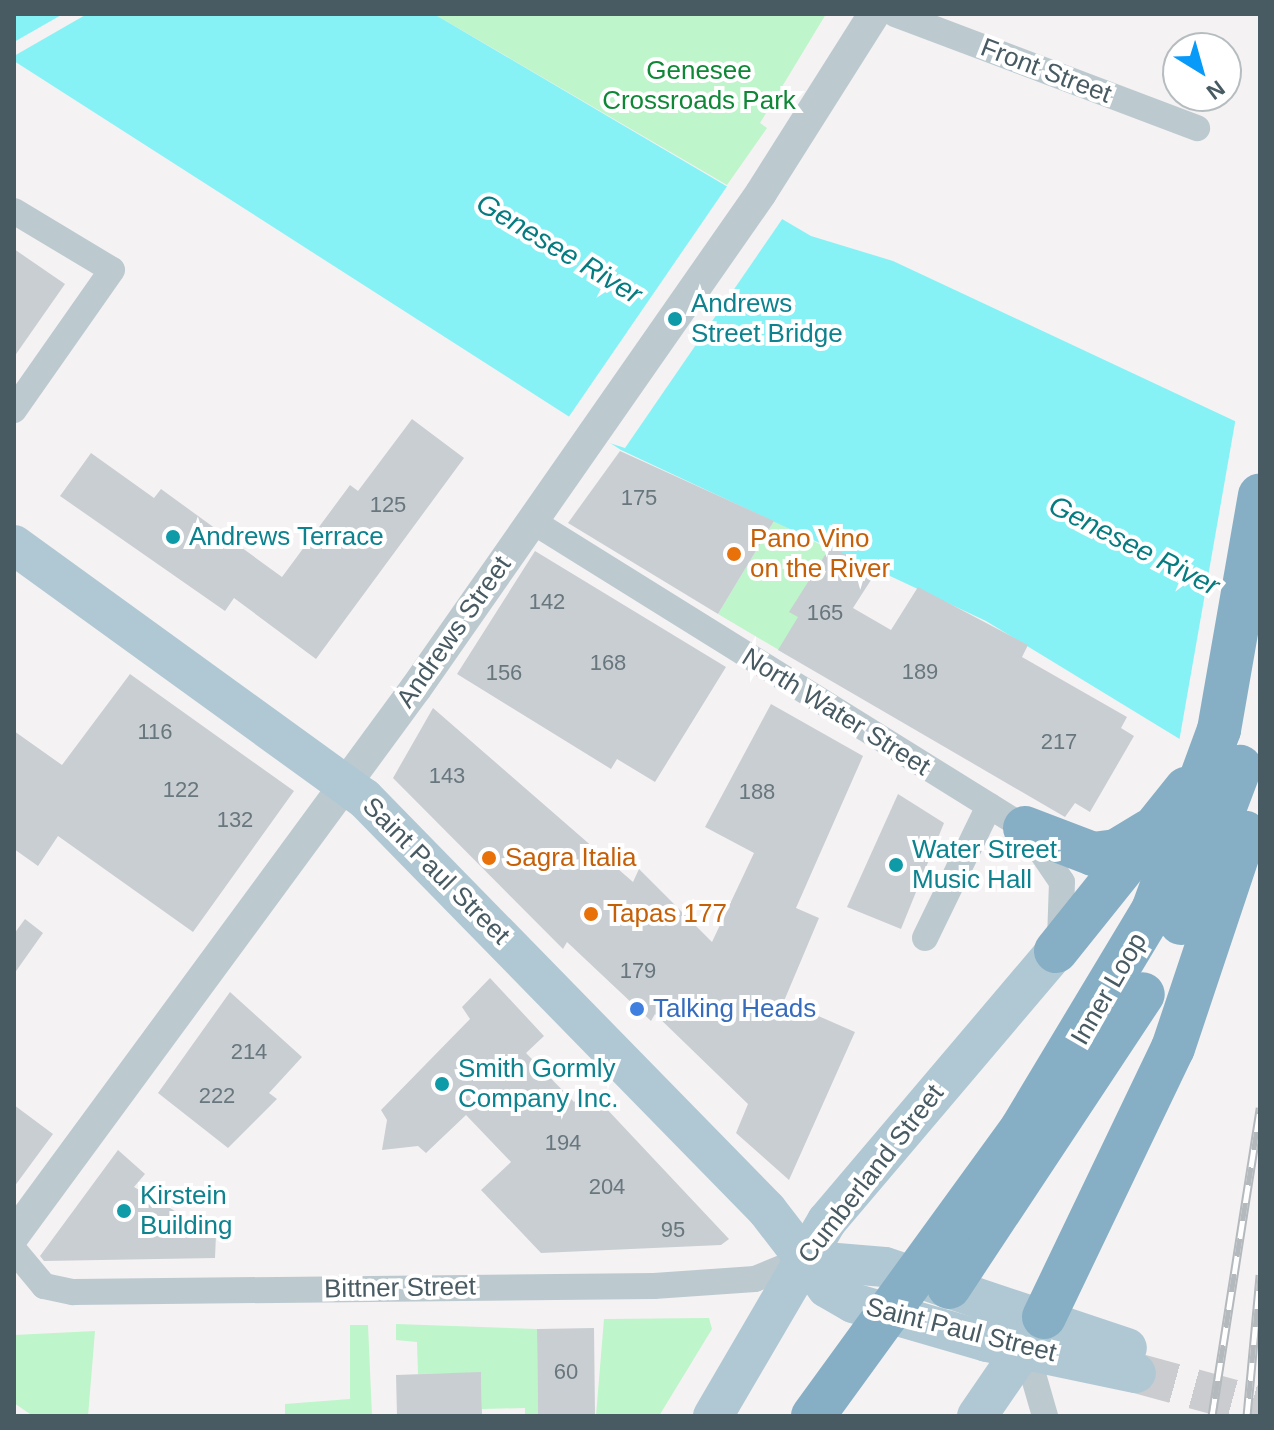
<!DOCTYPE html>
<style>
body{margin:0}
#map{position:relative;width:1274px;height:1430px;overflow:hidden;background:#f5f2f3;font-family:Arial,sans-serif}
div>[style]{position:absolute}
[style*='--x']{left:calc(var(--x)*1px);top:calc(var(--y)*1px);width:calc(var(--w)*1px);rotate:calc(var(--a)*1deg)}
.green>*{inset:0;background:#bef5ca}
.water>*{inset:0;background:#87f2f6}
.pier>*{inset:0;background:#f5f2f3}
.building>*{inset:0;background:#c9ced2}
.primary-tunnel>*{height:40px;margin-top:-20px;transform-origin:0;background:repeating-linear-gradient(90deg,#cacccf 0 40px,transparent 0 60px)}
.minor>*{height:26px;margin:-13px;padding:0 13px;transform-origin:13px;border-radius:13px;background:#bccad0}
.tertiary>*{height:32px;margin:-16px;padding:0 16px;transform-origin:16px;border-radius:16px;background:#bccad0}
.primary>*{height:40px;margin:-20px;padding:0 20px;transform-origin:20px;border-radius:20px;background:#b0c8d3}
.motorway>*{height:44px;margin:-22px;padding:0 22px;transform-origin:22px;border-radius:22px;background:#86afc5}
.rail>*{height:9px;margin-top:-4.5px;transform-origin:0;background:repeating-linear-gradient(90deg,#fff 0 18px,#b4b9bd 0 36px);box-sizing:border-box;border-block:2px solid #b4b9bd}
.dots>*{width:22px;height:22px;translate:-50% -50%;box-sizing:border-box;border:4px solid #fff;border-radius:50%}
span{translate:-50% -50%;white-space:nowrap;text-align:center;line-height:1.15;-webkit-text-stroke:8px #fff;paint-order:stroke}
.number-label{font-size:22px;color:#68777e}
.number-label span{-webkit-text-stroke-width:0}
.park-label{font-size:26px;color:#0e8836}
.street-label{font-size:26px;color:#485a62}
.culture-label{font-size:26px;color:#0d838f}
.left{translate:0 -50%;text-align:left}
.food-label{font-size:26px;color:#c56008}
.shop-label{font-size:26px;color:#366cbe}
.water-label{font-size:28px;color:#067c81;font-style:italic}
.frame{position:absolute;inset:0;border:16px solid #485a62;pointer-events:none}
.north{position:absolute;left:1162px;top:32px;width:80px;height:80px;box-sizing:border-box;background:#fff;border:2px solid #b6bdc0;border-radius:50%;rotate:143deg;font-size:22px;font-weight:700;line-height:32px;text-align:center;color:#485a62}
.north::after{content:'';display:block;margin:auto;width:28px;height:36px;background:#089af9;clip-path:polygon(50% 0,100% 100%,50% 72%,0 100%)}
</style>
<div id="map">
<div class="green">
<i style="clip-path:polygon(434px 14px,826px 14px,760px 123px,767px 128px,727px 185px)"></i>
<i style="clip-path:polygon(774px 521px,829px 549px,795px 603px,804px 608px,779px 650px,718px 614px)"></i>
<i style="clip-path:polygon(709px 1318px,712px 1329px,659px 1416px,596px 1416px,604px 1319px)"></i>
<i style="clip-path:polygon(396px 1324px,537px 1329px,538px 1416px,525px 1416px,525px 1408px,482px 1409px,481px 1373px,418px 1374px,417px 1342px,396px 1340px)"></i>
<i style="clip-path:polygon(350px 1325px,368px 1325px,372px 1416px,285px 1416px,285px 1404px,350px 1399px)"></i>
<i style="clip-path:polygon(95px 1331px,88px 1416px,33px 1416px,14px 1403px,14px 1335px)"></i>
</div>
<div class="water">
<i style="clip-path:polygon(14px 14px,434px 14px,811px 236px,893px 261px,1239px 423px,1260px 788px,986px 621px,621px 450px,14px 61px)"></i>
</div>
<div class="pier">
<i style="clip-path:polygon(63px 14px,87px 14px,14px 56px,14px 42px)"></i>
<i style="clip-path:polygon(730px 182px,785px 215px,625px 448px,600px 440px,568px 418px)"></i>
<i style="clip-path:polygon(1260px 402px,1260px 792px,1179px 742px,1236px 417px)"></i>
</div>
<div class="building">
<i style="clip-path:polygon(14px 249px,65px 284px,14px 357px)"></i>
<i style="clip-path:polygon(412px 419px,464px 458px,316px 659px,234px 598px,225px 611px,60px 496px,91px 453px,154px 498px,161px 489px,282px 577px,350px 485px,358px 491px)"></i>
<i style="clip-path:polygon(620px 451px,774px 521px,718px 614px,568px 523px)"></i>
<i style="clip-path:polygon(830px 547px,878px 569px,853px 608px,891px 630px,918px 587px,1028px 645px,1022px 657px,1127px 717px,1121px 728px,1134px 736px,1090px 812px,1075px 803px,1065px 817px,778px 650px,798px 617px,789px 612px)"></i>
<i style="clip-path:polygon(535px 551px,726px 667px,655px 782px,617px 759px,611px 769px,457px 674px)"></i>
<i style="clip-path:polygon(130px 674px,294px 791px,193px 932px,58px 836px,38px 866px,14px 849px,14px 731px,62px 765px)"></i>
<i style="clip-path:polygon(771px 704px,863px 756px,796px 908px,819px 918px,784px 1001px,855px 1032px,789px 1180px,736px 1133px,748px 1104px,655px 1014px,651px 1021px,567px 942px,563px 949px,393px 778px,433px 708px,633px 882px,639px 869px,712px 942px,754px 853px,705px 827px)"></i>
<i style="clip-path:polygon(898px 794px,944px 823px,901px 929px,847px 907px)"></i>
<i style="clip-path:polygon(25px 919px,43px 933px,14px 974px,14px 934px)"></i>
<i style="clip-path:polygon(490px 978px,544px 1036px,526px 1053px,574px 1102px,588px 1089px,729px 1239px,721px 1245px,541px 1253px,481px 1190px,511px 1162px,466px 1115px,426px 1153px,418px 1146px,382px 1150px,387px 1120px,381px 1110px,470px 1019px,462px 1007px)"></i>
<i style="clip-path:polygon(230px 992px,302px 1057px,269px 1093px,277px 1099px,228px 1148px,158px 1093px)"></i>
<i style="clip-path:polygon(14px 1105px,53px 1134px,14px 1187px)"></i>
<i style="clip-path:polygon(118px 1150px,145px 1174px,134px 1187px,216px 1235px,215px 1258px,44px 1261px,40px 1256px)"></i>
<i style="clip-path:polygon(594px 1328px,595px 1416px,538px 1416px,537px 1329px)"></i>
<i style="clip-path:polygon(481px 1372px,482px 1416px,397px 1416px,396px 1375px)"></i>
</div>
<div class="primary-tunnel">
<i style="--x:1136;--y:1373;--w:129;--a:15.3"></i>
</div>
<div class="minor">
<i style="--x:895;--y:14;--w:323;--a:20.7"></i>
<i style="--x:14;--y:211;--w:114;--a:31"></i>
<i style="--x:112;--y:270;--w:171;--a:125"></i>
<i style="--x:532;--y:521;--w:581;--a:31.91"></i>
<i style="--x:1025;--y:828;--w:65;--a:55.6"></i>
<i style="--x:1062;--y:882;--w:56;--a:92"></i>
<i style="--x:925;--y:938;--w:147;--a:-64.1"></i>
<i style="--x:14;--y:1250;--w:47;--a:50.2"></i>
<i style="--x:44;--y:1286;--w:30;--a:12"></i>
<i style="--x:73;--y:1292;--w:581;--a:-0.59"></i>
<i style="--x:654;--y:1286;--w:101;--a:-4"></i>
<i style="--x:755;--y:1279;--w:50;--a:-22.4"></i>
<i style="--x:1026;--y:1350;--w:69;--a:73.9"></i>
</div>
<div class="tertiary">
<i style="--x:14;--y:1235;--w:679;--a:-53.69"></i>
<i style="--x:416;--y:688;--w:603;--a:-55.12"></i>
<i style="--x:761;--y:193;--w:212;--a:-57.7"></i>
</div>
<div class="primary">
<i style="--x:14;--y:545;--w:432;--a:35.9"></i>
<i style="--x:364;--y:798;--w:576;--a:45.63"></i>
<i style="--x:767;--y:1210;--w:98;--a:52.4"></i>
<i style="--x:827;--y:1288;--w:30;--a:30"></i>
<i style="--x:853;--y:1303;--w:140;--a:16.2"></i>
<i style="--x:987;--y:1342;--w:152;--a:11.8"></i>
<i style="--x:801;--y:1260;--w:84;--a:4.8"></i>
<i style="--x:885;--y:1267;--w:255;--a:18.5"></i>
<i style="--x:713;--y:1416;--w:226;--a:-59.7"></i>
<i style="--x:827;--y:1221;--w:354;--a:-49.7"></i>
<i style="--x:977;--y:1416;--w:108;--a:-55.6"></i>
</div>
<div class="motorway">
<i style="--x:1025;--y:828;--w:73;--a:20.9"></i>
<i style="--x:1093;--y:854;--w:23;--a:-7"></i>
<i style="--x:1116;--y:851;--w:39;--a:-31"></i>
<i style="--x:1181;--y:923;--w:167;--a:-69.3"></i>
<i style="--x:1056;--y:951;--w:208;--a:-51.3"></i>
<i style="--x:949;--y:1287;--w:351;--a:-56.5"></i>
<i style="--x:1044;--y:1317;--w:298;--a:-64.4"></i>
<i style="--x:1173;--y:1048;--w:227;--a:-71.5"></i>
<i style="--x:813;--y:1416;--w:356;--a:-54"></i>
<i style="--x:1022;--y:1128;--w:254;--a:-59"></i>
<i style="--x:1153;--y:910;--w:192;--a:-69.9"></i>
<i style="--x:1219;--y:730;--w:238;--a:-80.1"></i>
</div>
<div class="rail">
<i style="--x:1212;--y:1416;--w:312;--a:-81.1"></i>
<i style="--x:1247;--y:1416;--w:142;--a:-84.7"></i>
</div>
<div class="dots">
<i style="left:675px;top:319px;background:#0f9aa8"></i>
<i style="left:173px;top:537px;background:#0f9aa8"></i>
<i style="left:734px;top:554px;background:#e8710a"></i>
<i style="left:489px;top:858px;background:#e8710a"></i>
<i style="left:896px;top:865px;background:#0f9aa8"></i>
<i style="left:591px;top:914px;background:#e8710a"></i>
<i style="left:637px;top:1009px;background:#3f7fe0"></i>
<i style="left:442px;top:1084px;background:#0f9aa8"></i>
<i style="left:124px;top:1211px;background:#0f9aa8"></i>
</div>
<div class="number-label">
<span style="left:639px;top:498px">175</span>
<span style="left:388px;top:505px">125</span>
<span style="left:547px;top:602px">142</span>
<span style="left:825px;top:613px">165</span>
<span style="left:608px;top:663px">168</span>
<span style="left:920px;top:672px">189</span>
<span style="left:504px;top:673px">156</span>
<span style="left:155px;top:732px">116</span>
<span style="left:1059px;top:742px">217</span>
<span style="left:447px;top:776px">143</span>
<span style="left:181px;top:790px">122</span>
<span style="left:757px;top:792px">188</span>
<span style="left:235px;top:820px">132</span>
<span style="left:638px;top:971px">179</span>
<span style="left:249px;top:1052px">214</span>
<span style="left:217px;top:1096px">222</span>
<span style="left:563px;top:1143px">194</span>
<span style="left:607px;top:1187px">204</span>
<span style="left:673px;top:1230px">95</span>
<span style="left:566px;top:1372px">60</span>
</div>
<div class="park-label">
<span style="left:699px;top:86px">Genesee<br>Crossroads Park</span>
</div>
<div class="street-label">
<span style="left:1046px;top:71px;rotate:21deg">Front Street</span>
<span style="left:454px;top:632px;rotate:-55deg">Andrews Street</span>
<span style="left:836px;top:712px;rotate:32deg">North Water Street</span>
<span style="left:436px;top:871px;rotate:45deg">Saint Paul Street</span>
<span style="left:1109px;top:989px;rotate:-60deg">Inner Loop</span>
<span style="left:871px;top:1174px;rotate:-52deg">Cumberland Street</span>
<span style="left:400px;top:1288px;rotate:-1deg">Bittner Street</span>
<span style="left:961px;top:1330px;rotate:14deg">Saint Paul Street</span>
</div>
<div class="culture-label">
<span class="left" style="left:691px;top:319px">Andrews<br>Street Bridge</span>
<span class="left" style="left:189px;top:537px">Andrews Terrace</span>
<span class="left" style="left:912px;top:865px">Water Street<br>Music Hall</span>
<span class="left" style="left:458px;top:1084px">Smith Gormly<br>Company Inc.</span>
<span class="left" style="left:140px;top:1211px">Kirstein<br>Building</span>
</div>
<div class="food-label">
<span class="left" style="left:750px;top:554px">Pano Vino<br>on the River</span>
<span class="left" style="left:505px;top:858px">Sagra Italia</span>
<span class="left" style="left:607px;top:914px">Tapas 177</span>
</div>
<div class="shop-label">
<span class="left" style="left:653px;top:1009px">Talking Heads</span>
</div>
<div class="water-label">
<span style="left:559px;top:249px;rotate:31deg">Genesee River</span>
<span style="left:1134px;top:546px;rotate:27deg">Genesee River</span>
</div>
<div class="frame"></div>
<div class="north">N</div>
</div>
